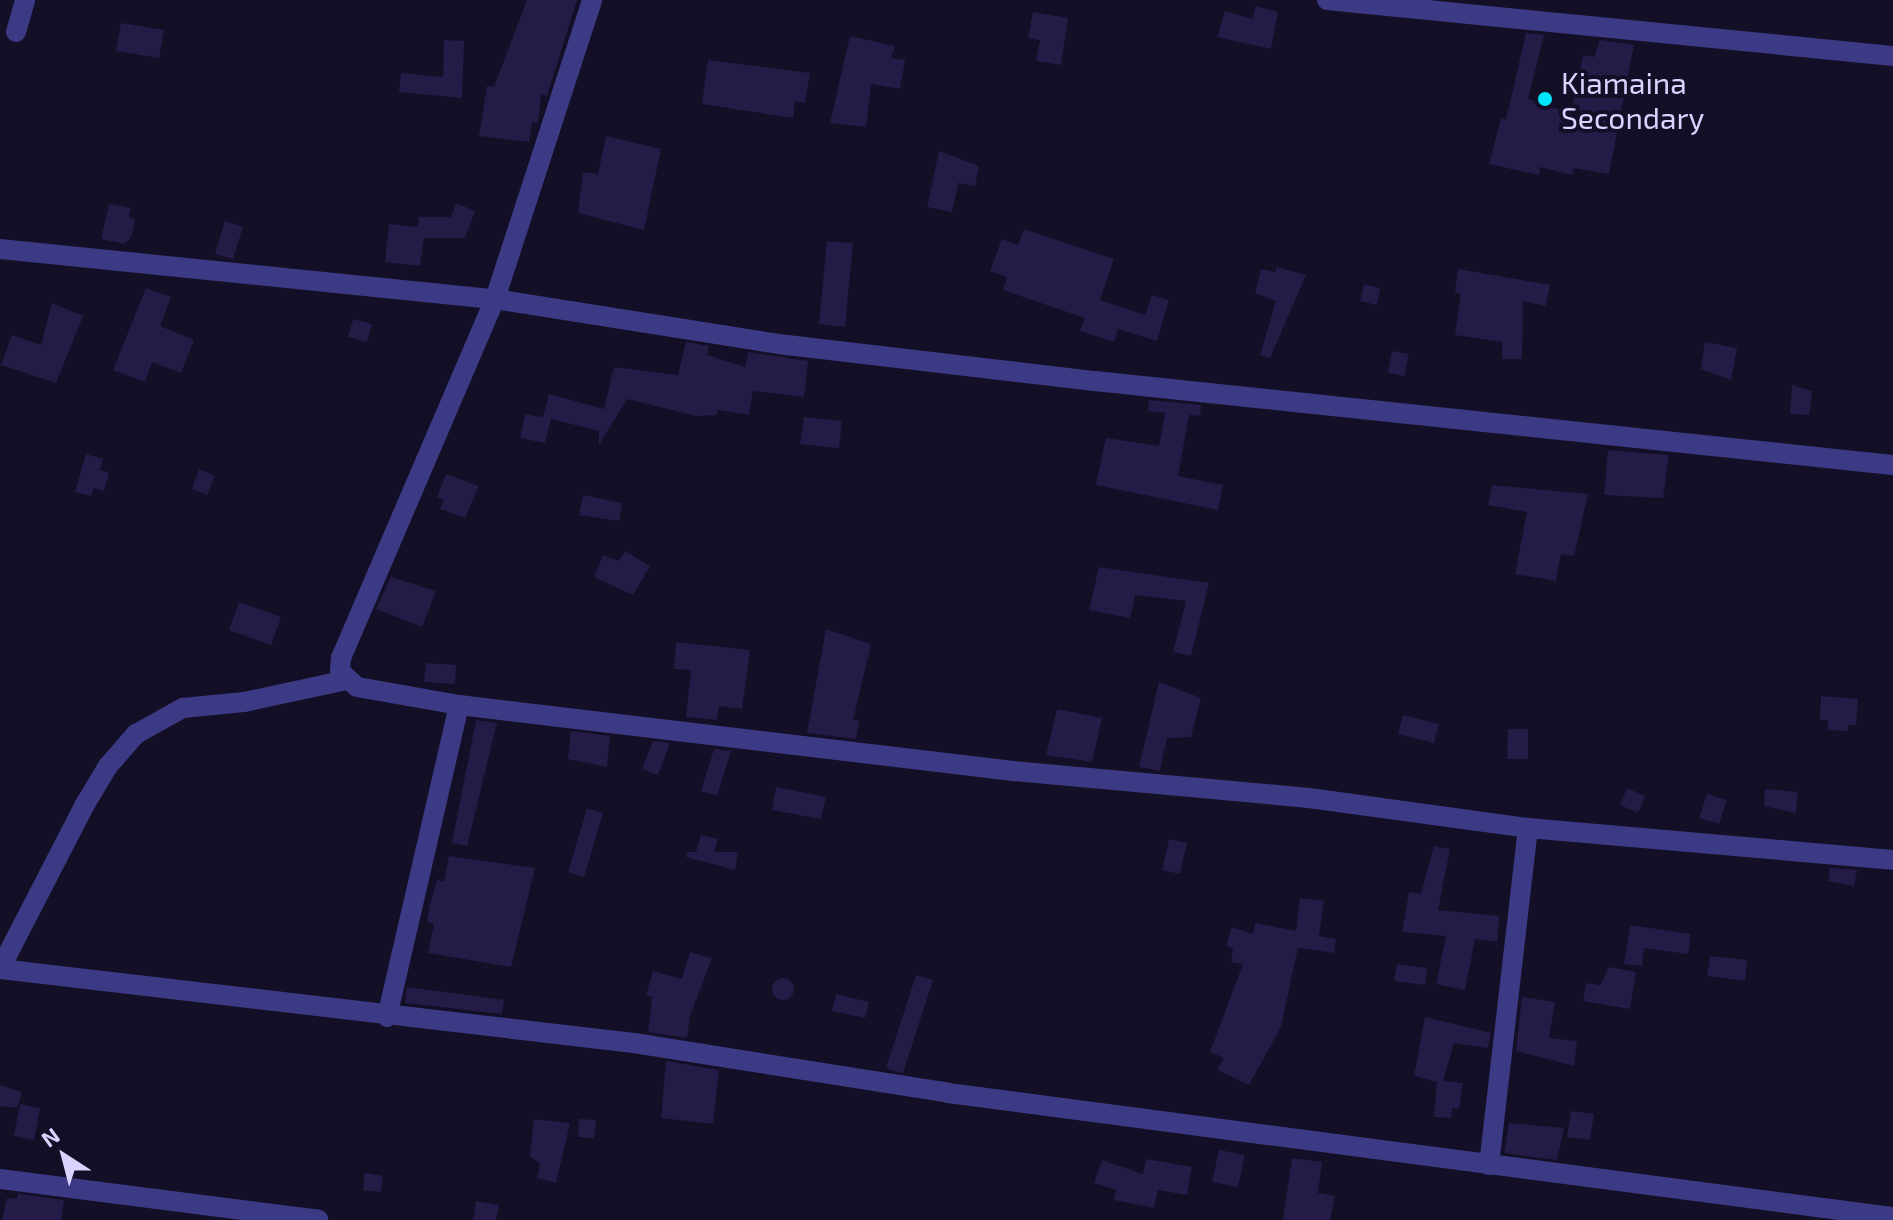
<!DOCTYPE html>
<style>
body{margin:0}
#map{position:relative;width:1893px;height:1220px;overflow:hidden;background:#130f26;font-family:"Exo 2",sans-serif}
div>[style]{position:absolute}
[style*='--x']{left:calc(var(--x)*1px);top:calc(var(--y)*1px);width:calc(var(--w)*1px);rotate:calc(var(--a)*1deg)}
.building>*{inset:0;background:#241b47}
.round{border-radius:50%}
.minor>*{height:20px;margin:-10px;padding:0 10px;transform-origin:10px;border-radius:10px;background:#3d3a85}
.dots>*{width:22px;height:22px;translate:-50% -50%;box-sizing:border-box;border:4px solid #130f26;border-radius:50%}
span{translate:-50% -50%;white-space:nowrap;text-align:center;line-height:1.15;-webkit-text-stroke:8px #130f26;paint-order:stroke}
.poi-label{font-size:30px;color:#d9d4ff}
.left{translate:0 -50%;text-align:left}
.north{position:absolute;left:24px;top:1116px;width:80px;height:80px;-webkit-text-stroke:6px #130f26;paint-order:stroke;rotate:324deg;font-size:22px;font-weight:700;line-height:32px;text-align:center;color:#d9d4ff}
.north::after{content:'';display:block;margin:auto;width:28px;height:36px;background:#d9d4ff;clip-path:polygon(50% 0,100% 100%,50% 72%,0 100%)}
</style>
<div id="map">
<div class="building">
<i style="clip-path:polygon(527px 0,577px 0,547px 96px,541px 94px,538px 123px,532px 122px,529px 142px,479px 136px,487px 86px,494px 87px)"></i>
<i style="clip-path:polygon(1256px 6px,1278px 12px,1271px 49px,1217px 37px,1225px 11px,1252px 19px)"></i>
<i style="clip-path:polygon(1033px 12px,1068px 18px,1061px 65px,1036px 61px,1040px 40px,1028px 38px)"></i>
<i style="clip-path:polygon(121px 23px,164px 30px,159px 58px,116px 51px)"></i>
<i style="clip-path:polygon(1526px 33px,1544px 35px,1528px 99px,1571px 114px,1583px 55px,1594px 57px,1600px 40px,1634px 45px,1609px 174px,1574px 168px,1572px 175px,1540px 167px,1539px 175px,1489px 164px,1501px 118px,1506px 120px)"></i>
<i style="clip-path:polygon(850px 36px,895px 46px,891px 58px,905px 60px,900px 89px,871px 84px,866px 127px,830px 123px)"></i>
<i style="clip-path:polygon(444px 40px,464px 41px,462px 98px,399px 92px,401px 73px,443px 77px)"></i>
<i style="clip-path:polygon(708px 60px,810px 73px,805px 103px,795px 101px,793px 118px,702px 104px)"></i>
<i style="clip-path:polygon(606px 136px,661px 149px,644px 230px,578px 213px,583px 172px,598px 174px)"></i>
<i style="clip-path:polygon(939px 151px,979px 166px,975px 186px,958px 183px,952px 212px,927px 207px)"></i>
<i style="clip-path:polygon(456px 203px,475px 211px,465px 238px,424px 238px,420px 266px,385px 262px,389px 224px,418px 227px,419px 217px,451px 217px)"></i>
<i style="clip-path:polygon(109px 204px,131px 208px,129px 218px,135px 219px,131px 238px,124px 244px,101px 239px)"></i>
<i style="clip-path:polygon(225px 221px,243px 227px,233px 259px,215px 254px)"></i>
<i style="clip-path:polygon(1024px 229px,1114px 259px,1100px 300px,1145px 315px,1152px 295px,1169px 300px,1157px 341px,1118px 329px,1114px 342px,1080px 331px,1085px 318px,1003px 290px,1007px 277px,990px 271px,1002px 239px,1018px 245px)"></i>
<i style="clip-path:polygon(827px 241px,853px 243px,845px 327px,819px 324px)"></i>
<i style="clip-path:polygon(1277px 267px,1306px 275px,1270px 358px,1260px 355px,1276px 301px,1255px 293px,1261px 269px,1275px 272px)"></i>
<i style="clip-path:polygon(1458px 269px,1550px 285px,1546px 306px,1523px 301px,1522px 359px,1502px 359px,1502px 342px,1455px 335px,1461px 294px,1455px 293px)"></i>
<i style="clip-path:polygon(1364px 284px,1380px 288px,1377px 305px,1360px 301px)"></i>
<i style="clip-path:polygon(146px 288px,171px 297px,160px 326px,194px 340px,181px 373px,152px 362px,145px 382px,113px 370px)"></i>
<i style="clip-path:polygon(52px 303px,83px 316px,56px 383px,1px 365px,12px 335px,41px 345px)"></i>
<i style="clip-path:polygon(353px 319px,372px 324px,367px 342px,348px 337px)"></i>
<i style="clip-path:polygon(686px 342px,709px 346px,707px 355px,745px 367px,748px 352px,808px 361px,804px 397px,753px 391px,749px 415px,718px 410px,717px 415px,696px 416px,627px 399px,599px 445px,599px 431px,551px 419px,545px 443px,520px 438px,525px 414px,548px 418px,543px 417px,549px 394px,604px 409px,614px 367px,678px 375px)"></i>
<i style="clip-path:polygon(1705px 342px,1737px 348px,1731px 380px,1701px 369px)"></i>
<i style="clip-path:polygon(1392px 351px,1409px 354px,1404px 376px,1388px 373px)"></i>
<i style="clip-path:polygon(1792px 385px,1812px 391px,1809px 415px,1790px 414px)"></i>
<i style="clip-path:polygon(1149px 400px,1201px 405px,1200px 416px,1189px 415px,1178px 476px,1223px 485px,1218px 510px,1096px 485px,1106px 438px,1159px 446px,1165px 413px,1148px 411px)"></i>
<i style="clip-path:polygon(804px 417px,842px 421px,839px 448px,800px 444px)"></i>
<i style="clip-path:polygon(1608px 450px,1669px 455px,1663px 498px,1604px 495px)"></i>
<i style="clip-path:polygon(86px 454px,103px 459px,100px 470px,109px 473px,104px 491px,94px 488px,91px 496px,75px 492px)"></i>
<i style="clip-path:polygon(199px 469px,215px 476px,207px 495px,192px 489px)"></i>
<i style="clip-path:polygon(446px 474px,479px 486px,465px 518px,440px 509px,444px 500px,437px 497px)"></i>
<i style="clip-path:polygon(1492px 485px,1588px 494px,1574px 556px,1561px 554px,1556px 581px,1515px 574px,1527px 512px,1488px 505px)"></i>
<i style="clip-path:polygon(583px 495px,622px 503px,619px 521px,579px 515px)"></i>
<i style="clip-path:polygon(625px 551px,650px 566px,633px 595px,594px 577px,603px 555px,619px 561px)"></i>
<i style="clip-path:polygon(1099px 567px,1209px 583px,1191px 656px,1173px 652px,1186px 601px,1135px 595px,1130px 618px,1089px 610px)"></i>
<i style="clip-path:polygon(391px 577px,436px 591px,422px 627px,376px 609px)"></i>
<i style="clip-path:polygon(239px 602px,281px 617px,271px 645px,229px 630px)"></i>
<i style="clip-path:polygon(826px 629px,871px 644px,853px 720px,859px 720px,856px 739px,807px 733px)"></i>
<i style="clip-path:polygon(676px 642px,750px 650px,742px 709px,719px 706px,717px 720px,686px 717px,691px 670px,674px 669px)"></i>
<i style="clip-path:polygon(426px 663px,456px 665px,455px 684px,424px 682px)"></i>
<i style="clip-path:polygon(1159px 682px,1201px 698px,1191px 737px,1167px 738px,1160px 771px,1139px 767px)"></i>
<i style="clip-path:polygon(1821px 696px,1858px 699px,1856px 725px,1848px 725px,1848px 731px,1828px 730px,1828px 720px,1820px 720px)"></i>
<i style="clip-path:polygon(1057px 709px,1102px 718px,1092px 762px,1046px 755px)"></i>
<i style="clip-path:polygon(1403px 715px,1439px 724px,1434px 743px,1398px 734px)"></i>
<i style="clip-path:polygon(476px 720px,497px 723px,467px 846px,452px 843px)"></i>
<i style="clip-path:polygon(1508px 729px,1528px 729px,1528px 759px,1507px 759px)"></i>
<i style="clip-path:polygon(571px 731px,610px 736px,607px 767px,568px 759px)"></i>
<i style="clip-path:polygon(653px 741px,670px 743px,658px 775px,642px 769px)"></i>
<i style="clip-path:polygon(714px 749px,731px 751px,717px 796px,701px 791px)"></i>
<i style="clip-path:polygon(776px 787px,826px 797px,821px 819px,772px 810px)"></i>
<i style="clip-path:polygon(1627px 788px,1645px 796px,1638px 813px,1620px 805px)"></i>
<i style="clip-path:polygon(1765px 789px,1798px 792px,1796px 813px,1764px 806px)"></i>
<i style="clip-path:polygon(1707px 794px,1727px 800px,1719px 824px,1699px 818px)"></i>
<i style="clip-path:polygon(587px 808px,603px 813px,584px 877px,568px 872px)"></i>
<i style="clip-path:polygon(701px 835px,718px 839px,714px 852px,738px 852px,735px 870px,686px 857px,687px 852px,701px 852px,696px 851px)"></i>
<i style="clip-path:polygon(1169px 839px,1187px 843px,1180px 874px,1162px 870px)"></i>
<i style="clip-path:polygon(1434px 846px,1450px 849px,1438px 910px,1499px 916px,1497px 942px,1475px 939px,1465px 990px,1436px 984px,1446px 936px,1402px 932px,1409px 892px,1421px 894px)"></i>
<i style="clip-path:polygon(449px 856px,535px 868px,511px 967px,428px 953px,434px 924px,427px 922px,430px 904px,437px 880px,444px 882px)"></i>
<i style="clip-path:polygon(1830px 868px,1857px 870px,1854px 886px,1828px 881px)"></i>
<i style="clip-path:polygon(1300px 898px,1324px 901px,1319px 936px,1336px 939px,1334px 953px,1298px 948px,1281px 1027px,1249px 1085px,1217px 1070px,1224px 1058px,1210px 1052px,1243px 964px,1231px 962px,1233px 948px,1226px 946px,1232px 927px,1253px 934px,1255px 923px,1296px 931px)"></i>
<i style="clip-path:polygon(1630px 925px,1691px 934px,1688px 954px,1644px 948px,1642px 966px,1624px 964px)"></i>
<i style="clip-path:polygon(690px 952px,712px 958px,690px 1016px,687px 1038px,648px 1032px,652px 997px,646px 995px,653px 971px,682px 979px)"></i>
<i style="clip-path:polygon(1710px 956px,1747px 960px,1745px 981px,1707px 976px)"></i>
<i style="clip-path:polygon(1397px 964px,1427px 968px,1425px 985px,1394px 981px)"></i>
<i style="clip-path:polygon(1609px 967px,1636px 972px,1630px 1009px,1583px 1001px,1586px 983px,1600px 985px)"></i>
<i style="clip-path:polygon(916px 975px,933px 980px,903px 1073px,897px 1072px,886px 1068px)"></i>
<i class="round" style="left:772px;top:978px;width:22px;height:22px"></i>
<i style="clip-path:polygon(407px 987px,504px 1000px,502px 1014px,405px 1003px)"></i>
<i style="clip-path:polygon(836px 994px,869px 1002px,865px 1018px,832px 1011px)"></i>
<i style="clip-path:polygon(1522px 997px,1555px 1002px,1549px 1038px,1577px 1041px,1574px 1066px,1516px 1051px)"></i>
<i style="clip-path:polygon(1425px 1017px,1491px 1033px,1488px 1048px,1454px 1043px,1443px 1081px,1463px 1083px,1459px 1109px,1452px 1108px,1451px 1118px,1434px 1117px,1437px 1082px,1414px 1076px)"></i>
<i style="clip-path:polygon(666px 1061px,719px 1070px,713px 1124px,661px 1118px)"></i>
<i style="clip-path:polygon(0 1085px,22px 1092px,17px 1108px,0 1106px)"></i>
<i style="clip-path:polygon(20px 1104px,40px 1108px,34px 1140px,14px 1136px)"></i>
<i style="clip-path:polygon(1571px 1111px,1594px 1114px,1590px 1140px,1567px 1137px)"></i>
<i style="clip-path:polygon(534px 1119px,570px 1123px,556px 1183px,537px 1178px,540px 1164px,530px 1156px)"></i>
<i style="clip-path:polygon(579px 1119px,596px 1120px,594px 1138px,578px 1137px)"></i>
<i style="clip-path:polygon(1509px 1123px,1564px 1128px,1557px 1160px,1504px 1153px)"></i>
<i style="clip-path:polygon(1219px 1150px,1245px 1155px,1238px 1187px,1212px 1182px)"></i>
<i style="clip-path:polygon(1292px 1158px,1322px 1162px,1318px 1193px,1335px 1196px,1330px 1220px,1283px 1220px)"></i>
<i style="clip-path:polygon(1146px 1159px,1192px 1167px,1187px 1195px,1158px 1190px,1154px 1208px,1114px 1200px,1116px 1190px,1094px 1183px,1102px 1160px,1143px 1174px)"></i>
<i style="clip-path:polygon(365px 1173px,383px 1176px,381px 1192px,363px 1190px)"></i>
<i style="clip-path:polygon(18px 1194px,64px 1200px,61px 1220px,2px 1220px,7px 1198px,17px 1199px)"></i>
<i style="clip-path:polygon(476px 1201px,499px 1205px,496px 1220px,473px 1220px)"></i>
</div>
<div class="minor">
<i style="--x:1327;--y:0;--w:569;--a:5.65"></i>
<i style="--x:16;--y:32;--w:33;--a:-74"></i>
<i style="--x:0;--y:249;--w:498;--a:5.8"></i>
<i style="--x:495;--y:299;--w:296;--a:9"></i>
<i style="--x:787;--y:345;--w:310;--a:6.7"></i>
<i style="--x:1095;--y:381;--w:802;--a:6.01"></i>
<i style="--x:459;--y:705;--w:558;--a:6.79"></i>
<i style="--x:1013;--y:771;--w:297;--a:5.2"></i>
<i style="--x:1309;--y:798;--w:221;--a:7.8"></i>
<i style="--x:1528;--y:828;--w:366;--a:5"></i>
<i style="--x:0;--y:969;--w:638;--a:6.66"></i>
<i style="--x:634;--y:1043;--w:318;--a:9"></i>
<i style="--x:948;--y:1093;--w:953;--a:7.48"></i>
<i style="--x:0;--y:969;--w:183;--a:-62.7"></i>
<i style="--x:84;--y:806;--w:47;--a:-59"></i>
<i style="--x:108;--y:766;--w:43;--a:-48.8"></i>
<i style="--x:136;--y:734;--w:54;--a:-29"></i>
<i style="--x:183;--y:708;--w:61;--a:-5.6"></i>
<i style="--x:244;--y:702;--w:105;--a:-12.1"></i>
<i style="--x:387;--y:1017;--w:320;--a:-77"></i>
<i style="--x:459;--y:705;--w:104;--a:-170"></i>
<i style="--x:357;--y:687;--w:23;--a:-137"></i>
<i style="--x:340;--y:671;--w:13;--a:-86"></i>
<i style="--x:341;--y:658;--w:391;--a:-66.8"></i>
<i style="--x:495;--y:299;--w:314;--a:-72"></i>
<i style="--x:1489;--y:1165;--w:339;--a:-83.4"></i>
<i style="--x:0;--y:1179;--w:321;--a:7.3"></i>
</div>
<div class="dots">
<i style="left:1545px;top:99px;background:#00e5ff"></i>
</div>
<div class="poi-label">
<span class="left" style="left:1561px;top:99px">Kiamaina<br>Secondary</span>
</div>
<div class="north">N</div>
</div>
